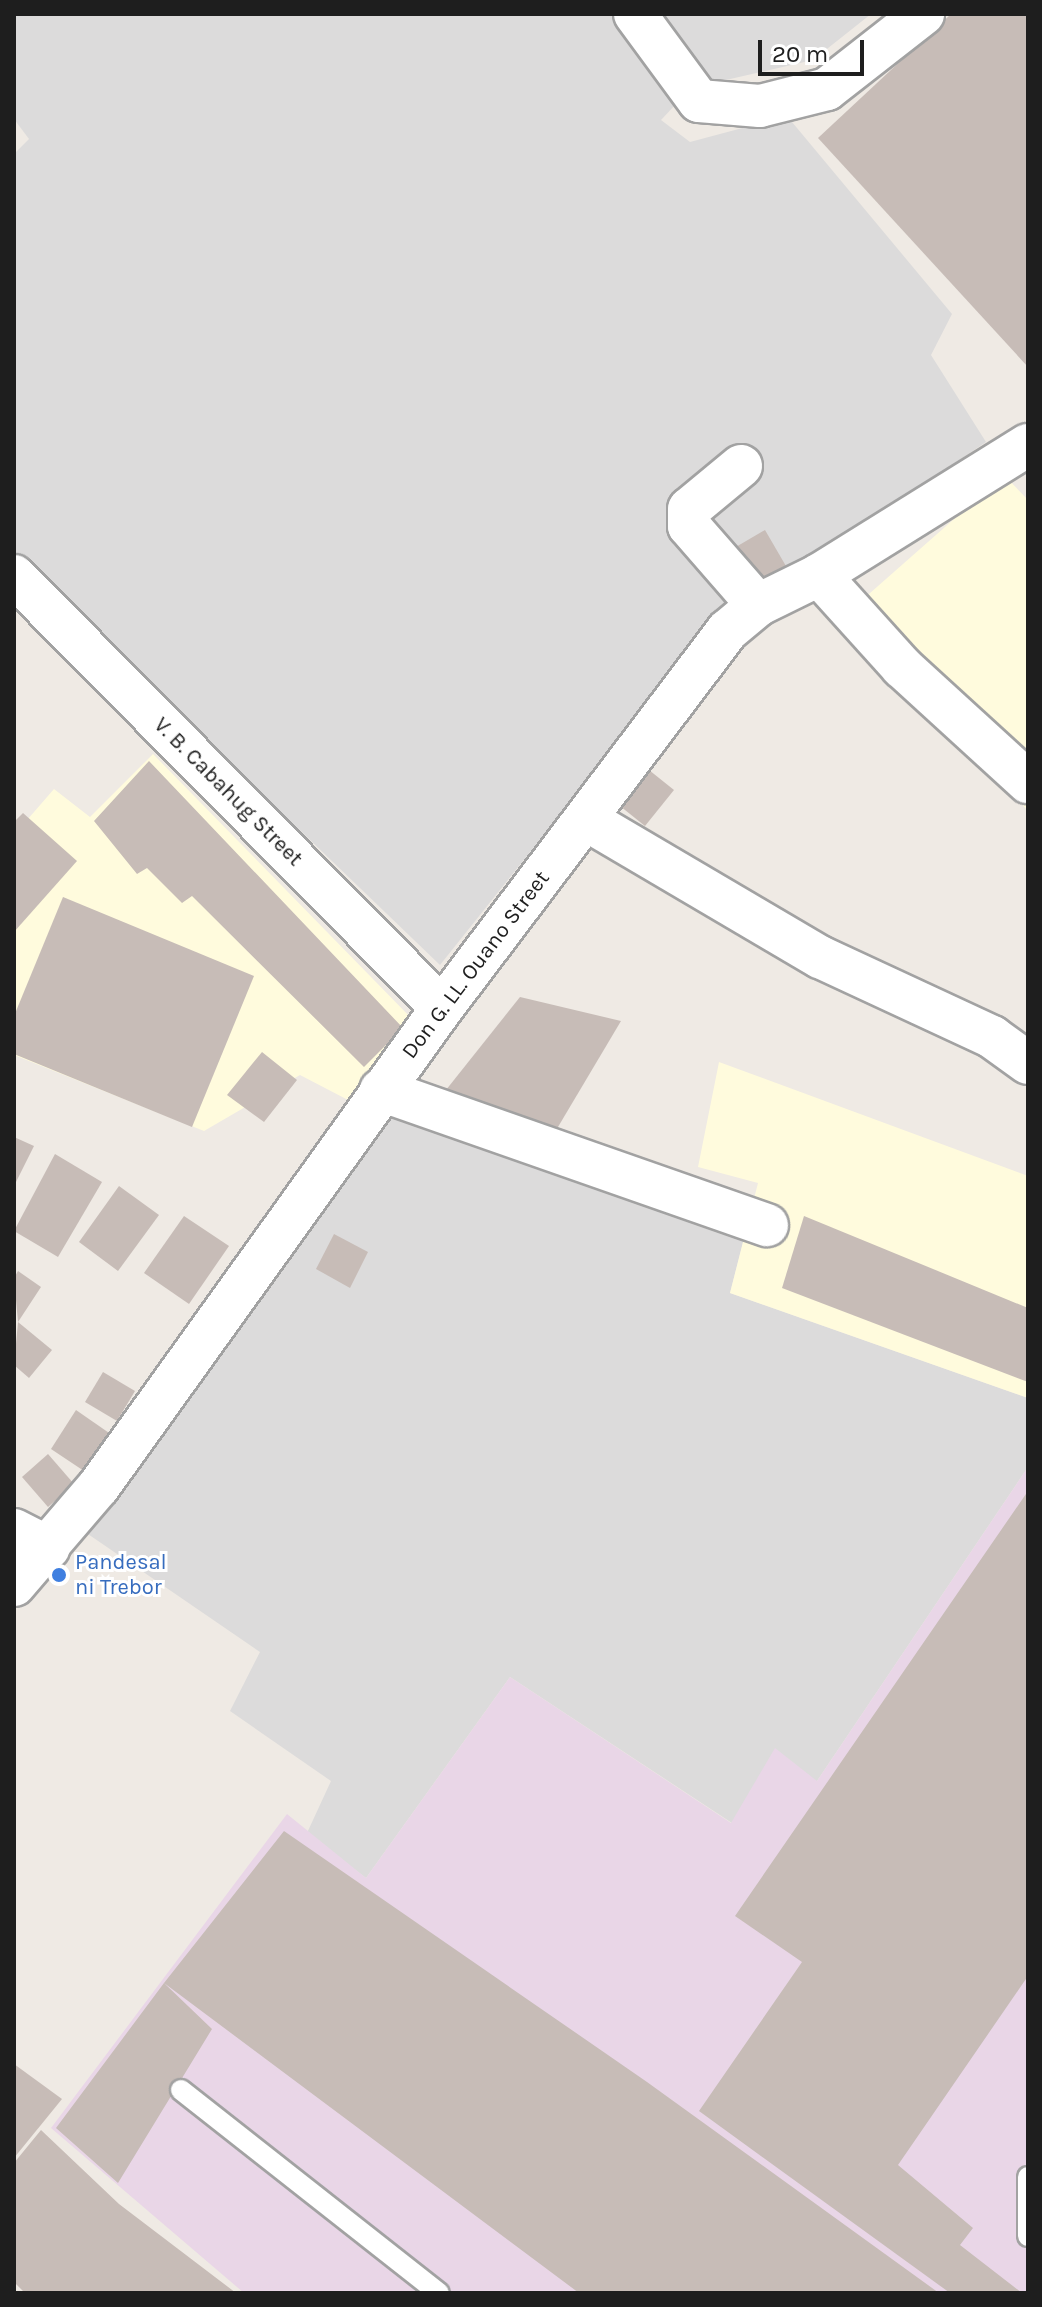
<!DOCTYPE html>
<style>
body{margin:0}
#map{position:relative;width:1042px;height:2307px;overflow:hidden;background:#efeae4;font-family:Karla,sans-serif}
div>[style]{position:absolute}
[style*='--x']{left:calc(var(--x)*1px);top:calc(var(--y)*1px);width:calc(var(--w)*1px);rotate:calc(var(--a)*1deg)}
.residential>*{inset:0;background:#dcdbdb}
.industrial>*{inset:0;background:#e9d6e7}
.education>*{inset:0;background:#fffbdd}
.building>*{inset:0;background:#c7bcb7}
.roads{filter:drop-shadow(2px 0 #a2a2a2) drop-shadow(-2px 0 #a2a2a2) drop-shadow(0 2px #a2a2a2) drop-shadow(0 -2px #a2a2a2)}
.lane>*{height:20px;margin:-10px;padding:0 10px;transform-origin:10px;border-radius:10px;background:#fff}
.street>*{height:42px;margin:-21px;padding:0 21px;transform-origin:21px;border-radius:21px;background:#fff}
.dots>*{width:22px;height:22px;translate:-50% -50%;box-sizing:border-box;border:4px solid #fff;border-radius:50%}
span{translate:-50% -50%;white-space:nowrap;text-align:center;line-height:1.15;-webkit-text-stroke:6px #fff;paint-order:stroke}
.street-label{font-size:22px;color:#1e1e1e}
.shop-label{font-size:22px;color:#366cbe}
.left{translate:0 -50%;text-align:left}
.frame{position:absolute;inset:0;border:16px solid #1e1e1e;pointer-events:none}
.scale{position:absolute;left:758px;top:40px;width:106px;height:36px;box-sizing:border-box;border:4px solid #1e1e1e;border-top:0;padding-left:10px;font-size:24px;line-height:28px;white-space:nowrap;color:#1e1e1e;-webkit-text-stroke:6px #fff;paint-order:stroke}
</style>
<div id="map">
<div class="residential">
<i style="clip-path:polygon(14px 14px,871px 14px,813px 60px,691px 88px,661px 120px,690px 142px,787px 116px,952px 314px,931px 355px,986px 442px,767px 590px,725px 608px,440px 965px,14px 555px,14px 154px,29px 139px,14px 119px)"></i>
<i style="clip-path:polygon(396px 1107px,747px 1227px,730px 1293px,1028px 1398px,1028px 1467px,817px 1781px,732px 1823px,510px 1677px,366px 1878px,307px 1833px,331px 1781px,230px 1711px,260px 1652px,85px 1532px)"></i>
</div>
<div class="industrial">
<i style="clip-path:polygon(1028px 1467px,1028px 2293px,244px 2293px,51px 2128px,287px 1814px,366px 1878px,510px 1677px,731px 1823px,775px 1748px,817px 1781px)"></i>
</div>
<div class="education">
<i style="clip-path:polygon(1004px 475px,1028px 500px,1028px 811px,844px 616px)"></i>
<i style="clip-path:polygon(153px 754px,415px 1022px,350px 1101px,300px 1075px,204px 1131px,14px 1055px,14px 835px,54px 789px,90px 817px)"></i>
<i style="clip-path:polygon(719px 1062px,1028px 1176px,1028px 1398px,730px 1293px,758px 1183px,698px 1167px)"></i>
</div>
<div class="building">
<i style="clip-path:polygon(951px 14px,1028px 14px,1028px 367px,818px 138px)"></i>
<i style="clip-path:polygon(765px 530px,790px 573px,753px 594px,729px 551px)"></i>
<i style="clip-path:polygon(149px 761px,403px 1028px,364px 1067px,192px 896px,182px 903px,147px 868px,137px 874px,94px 821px)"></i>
<i style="clip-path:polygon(649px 770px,674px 790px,645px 826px,620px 806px)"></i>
<i style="clip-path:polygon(23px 813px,77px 861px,14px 932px,14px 822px)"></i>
<i style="clip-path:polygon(63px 897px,254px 976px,192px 1127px,14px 1054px,14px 1016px)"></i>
<i style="clip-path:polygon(520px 997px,621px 1021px,555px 1132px,442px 1095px)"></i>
<i style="clip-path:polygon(262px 1052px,297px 1080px,264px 1122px,227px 1095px)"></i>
<i style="clip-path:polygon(14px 1137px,34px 1146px,14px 1186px)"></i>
<i style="clip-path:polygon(55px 1154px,102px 1182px,58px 1257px,14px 1231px)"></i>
<i style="clip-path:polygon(119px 1186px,159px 1215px,118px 1271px,79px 1242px)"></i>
<i style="clip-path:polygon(184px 1216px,229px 1246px,189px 1304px,144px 1273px)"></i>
<i style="clip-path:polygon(804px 1216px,1028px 1308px,1028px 1382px,782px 1288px)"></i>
<i style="clip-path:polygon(334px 1234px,368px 1252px,350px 1288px,316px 1269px)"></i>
<i style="clip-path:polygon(18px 1271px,41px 1287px,18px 1322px,14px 1278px)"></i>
<i style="clip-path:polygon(18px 1322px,52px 1350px,29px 1378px,14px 1365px)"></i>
<i style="clip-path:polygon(103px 1372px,135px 1391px,117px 1421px,85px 1402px)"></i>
<i style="clip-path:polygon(76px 1410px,112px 1435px,87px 1473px,51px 1449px)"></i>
<i style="clip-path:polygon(48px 1454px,74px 1484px,48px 1507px,22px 1477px)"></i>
<i style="clip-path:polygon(1028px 1491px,1028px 1976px,898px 2165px,973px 2228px,960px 2245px,1022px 2293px,950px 2293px,699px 2111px,802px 1962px,735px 1916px)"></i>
<i style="clip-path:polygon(284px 1831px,647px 2082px,939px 2293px,579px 2293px,164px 1983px,212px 2029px,118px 2183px,56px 2128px,164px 1983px)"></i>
<i style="clip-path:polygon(14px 2064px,62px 2099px,14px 2158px)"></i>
<i style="clip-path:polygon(41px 2130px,119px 2204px,236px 2293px,25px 2293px,14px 2282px,14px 2163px)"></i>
</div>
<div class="roads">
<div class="lane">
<i style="--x:181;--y:2090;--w:328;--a:38.2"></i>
<i style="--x:1028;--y:2177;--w:59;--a:90"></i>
</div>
<div class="street">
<i style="--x:635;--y:14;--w:108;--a:53.7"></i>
<i style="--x:699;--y:101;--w:61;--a:4.7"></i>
<i style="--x:760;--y:106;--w:69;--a:-14.2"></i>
<i style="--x:827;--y:89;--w:122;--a:-38"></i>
<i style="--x:741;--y:466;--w:67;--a:140.4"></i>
<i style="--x:689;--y:509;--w:17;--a:90"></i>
<i style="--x:689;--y:526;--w:105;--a:48.9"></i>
<i style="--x:819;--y:575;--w:124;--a:47.9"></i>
<i style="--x:902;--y:667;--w:171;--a:42.4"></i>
<i style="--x:14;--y:576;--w:608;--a:45.27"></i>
<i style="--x:587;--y:820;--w:270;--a:30.5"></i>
<i style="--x:820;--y:957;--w:190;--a:24.9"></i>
<i style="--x:992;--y:1037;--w:44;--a:35.8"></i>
<i style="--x:381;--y:1090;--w:409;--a:19.3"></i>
<i style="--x:14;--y:1530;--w:39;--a:27"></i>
<i style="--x:14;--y:1585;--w:130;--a:-49.4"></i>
<i style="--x:99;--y:1486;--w:588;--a:-54.34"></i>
<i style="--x:442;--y:1008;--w:473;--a:-52.9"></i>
<i style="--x:727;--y:631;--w:40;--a:-40"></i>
<i style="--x:758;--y:605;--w:68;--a:-26.2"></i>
<i style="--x:819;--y:575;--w:246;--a:-31.9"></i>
</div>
</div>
<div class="dots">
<i style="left:59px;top:1575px;background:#3f7fe0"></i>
</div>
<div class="street-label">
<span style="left:228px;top:792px;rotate:45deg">V. B. Cabahug Street</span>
<span style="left:476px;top:965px;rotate:-53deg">Don G. LL. Ouano Street</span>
</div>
<div class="shop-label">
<span class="left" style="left:75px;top:1575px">Pandesal<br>ni Trebor</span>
</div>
<div class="frame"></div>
<div class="scale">20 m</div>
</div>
